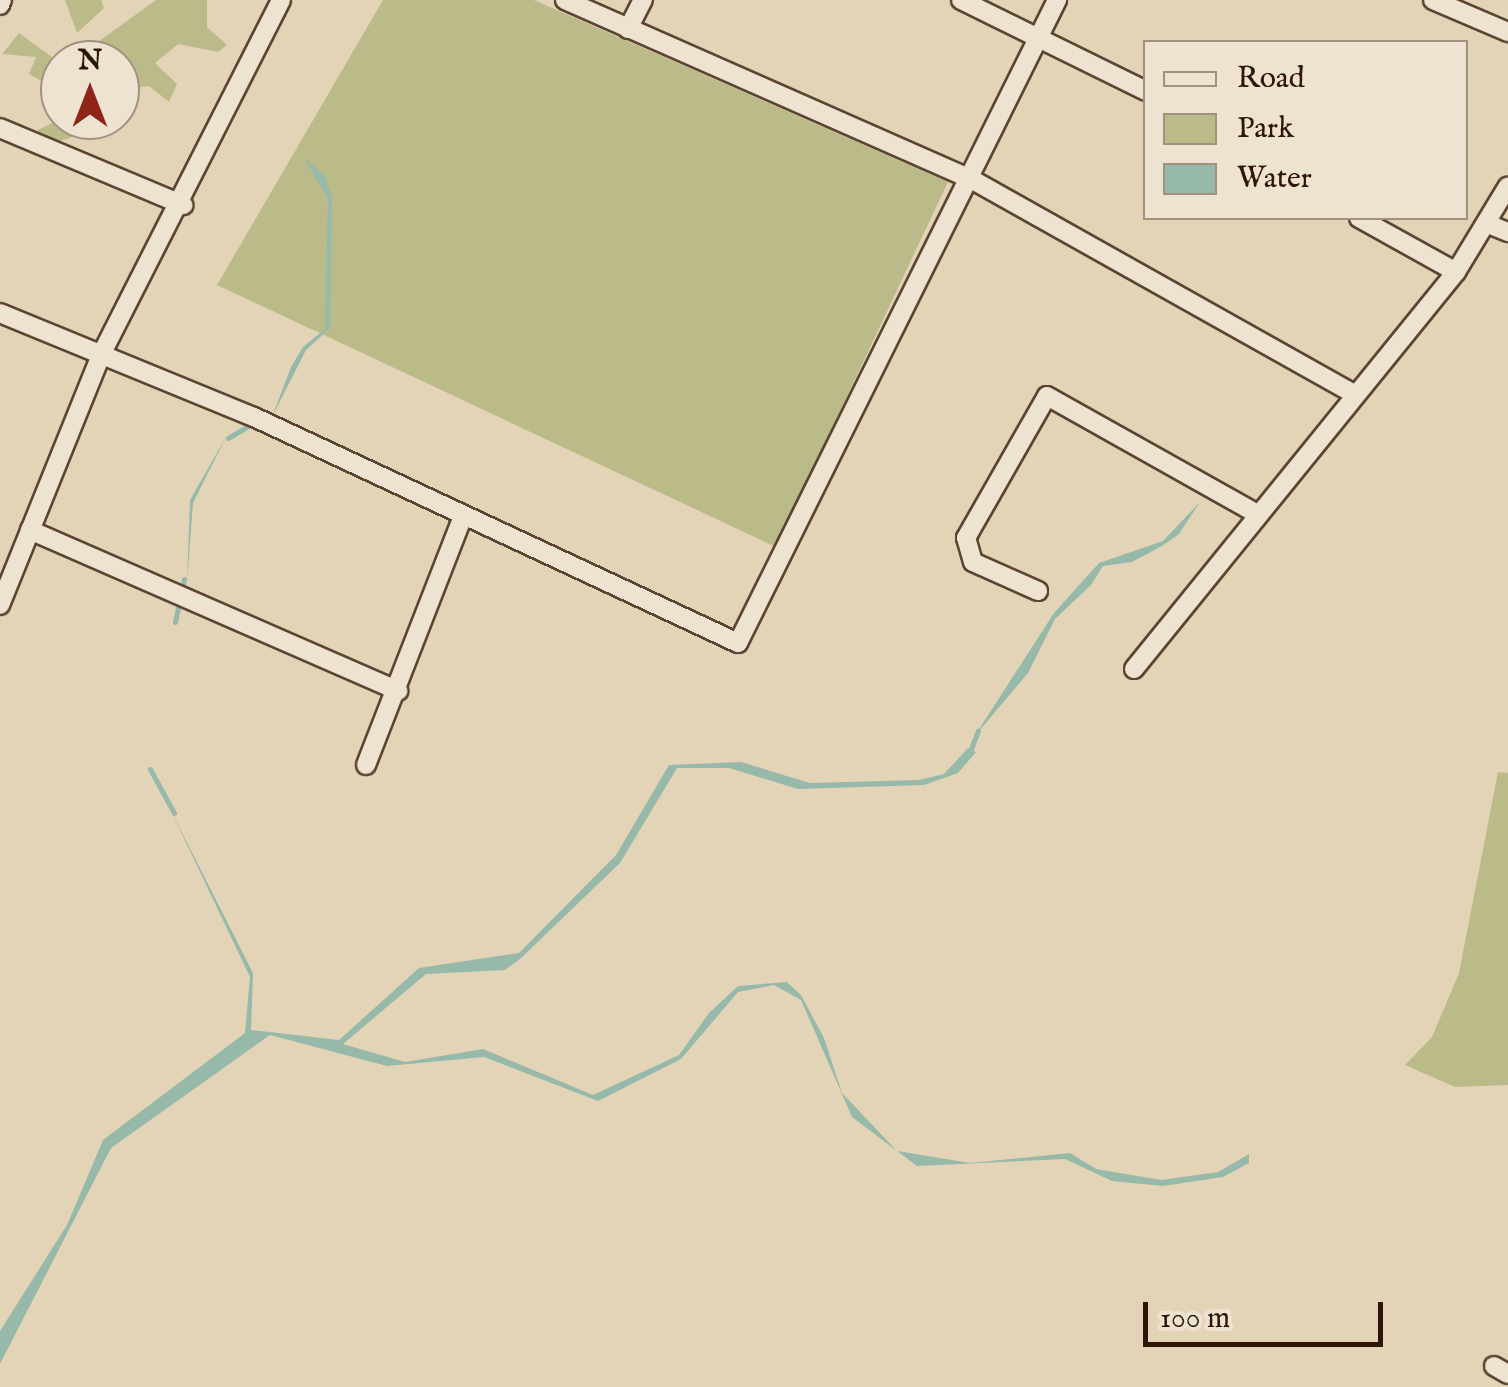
<!DOCTYPE html>
<style>
body{margin:0}
#map{position:relative;width:1508px;height:1387px;overflow:hidden;background:#e3d4b7;font-family:"IM FELL English",serif}
div>[style]{position:absolute}
[style*='--x']{left:calc(var(--x)*1px);top:calc(var(--y)*1px);width:calc(var(--w)*1px);rotate:calc(var(--a)*1deg)}
.green>*{inset:0;background:#bbbb89}
.water>*{inset:0;background:#96b9aa}
.stream>*{height:5px;margin:-2.5px;padding:0 2.5px;transform-origin:2.5px;border-radius:2.5px;background:#96b9aa}
.roads{filter:drop-shadow(2px 0 #5b4532) drop-shadow(-2px 0 #5b4532) drop-shadow(0 2px #5b4532) drop-shadow(0 -2px #5b4532)}
.minor>*{height:18px;margin:-9px;padding:0 9px;transform-origin:9px;border-radius:9px;background:#ede3d0}
span{translate:-50% -50%;white-space:nowrap;text-align:center;line-height:1.15;-webkit-text-stroke:9px #ede3d0;paint-order:stroke}
.legend{position:absolute;left:1143px;top:40px;width:325px;height:180px;box-sizing:border-box;background:#ede3d0;border:2px solid #a1917f;margin:0;padding:12px 18px;list-style:none;font-size:30px;color:#2e1506}
.legend li{display:flex;align-items:center;gap:20px;height:50px}
.legend b{width:50px;border:2px solid #a1917f}
.north{position:absolute;left:40px;top:40px;width:100px;height:100px;box-sizing:border-box;background:#ede3d0;border:2px solid #a1917f;border-radius:50%;rotate:0deg;font-size:28px;font-weight:700;line-height:40px;text-align:center;color:#2e1506}
.north::after{content:'';display:block;margin:auto;width:35px;height:45px;background:#8f2418;clip-path:polygon(50% 0,100% 100%,50% 72%,0 100%)}
.scale{position:absolute;left:1143px;top:1302px;width:240px;height:45px;box-sizing:border-box;border:5px solid #2e1506;border-top:0;padding-left:12px;font-size:30px;line-height:35px;white-space:nowrap;color:#2e1506;-webkit-text-stroke:8px #ede3d0;paint-order:stroke}
</style>
<div id="map">
<div class="green">
<i style="clip-path:polygon(65px 0,101px 0,104px 8px,77px 33px)"></i>
<i style="clip-path:polygon(156px 0,207px 0,207px 27px,227px 45px,218px 52px,178px 44px,155px 63px,177px 84px,169px 102px,149px 86px,120px 89px,120px 60px,73px 60px)"></i>
<i style="clip-path:polygon(383px 0,534px 0,948px 182px,776px 547px,217px 285px)"></i>
<i style="clip-path:polygon(19px 33px,60px 63px,60px 91px,29px 74px,36px 57px,2px 54px)"></i>
<i style="clip-path:polygon(60px 119px,108px 120px,109px 125px,45px 146px,38px 130px)"></i>
<i style="clip-path:polygon(1498px 772px,1508px 773px,1508px 1085px,1455px 1087px,1405px 1065px,1432px 1037px,1459px 973px)"></i>
</div>
<div class="water">
<i style="clip-path:polygon(304px 158px,325px 176px,332px 197px,330px 328px,306px 350px,272px 417px,291px 367px,303px 347px,325px 329px,328px 199px)"></i>
<i style="clip-path:polygon(227px 435px,193px 503px,187px 584px,190px 500px)"></i>
<i style="clip-path:polygon(1200px 502px,1179px 534px,1162px 546px,1132px 562px,1103px 566px,1091px 585px,1055px 619px,1028px 673px,974px 737px,1054px 613px,1099px 563px,1163px 541px)"></i>
<i style="clip-path:polygon(968px 748px,976px 752px,958px 773px,924px 785px,798px 789px,729px 768px,677px 768px,620px 863px,520px 959px,505px 970px,426px 974px,343px 1044px,405px 1062px,483px 1049px,593px 1095px,679px 1055px,709px 1013px,738px 986px,787px 982px,801px 995px,824px 1038px,842px 1093px,897px 1151px,970px 1163px,1070px 1153px,1096px 1169px,1161px 1180px,1218px 1172px,1249px 1154px,1249px 1163px,1223px 1177px,1163px 1186px,1112px 1181px,1065px 1159px,917px 1166px,852px 1117px,801px 1000px,774px 985px,738px 992px,681px 1059px,598px 1101px,484px 1057px,387px 1066px,270px 1035px,111px 1148px,0 1364px,0 1331px,67px 1225px,103px 1140px,245px 1033px,250px 977px,170px 809px,253px 973px,251px 1030px,339px 1040px,419px 968px,519px 953px,616px 855px,669px 765px,741px 762px,810px 783px,919px 780px,944px 774px)"></i>
</div>
<div class="stream">
<i style="--x:228;--y:438;--w:29;--a:-31"></i>
<i style="--x:175;--y:622;--w:44;--a:-78.2"></i>
<i style="--x:969;--y:754;--w:25;--a:-69"></i>
<i style="--x:150;--y:769;--w:50;--a:61.4"></i>
</div>
<div class="roads">
<div class="minor">
<i style="--x:565;--y:0;--w:444;--a:23.8"></i>
<i style="--x:971;--y:179;--w:439;--a:29.3"></i>
<i style="--x:961;--y:0;--w:206;--a:26.2"></i>
<i style="--x:1433;--y:0;--w:82;--a:23.1"></i>
<i style="--x:0;--y:5;--w:5;--a:-68"></i>
<i style="--x:628;--y:29;--w:33;--a:-63"></i>
<i style="--x:0;--y:128;--w:199;--a:22.8"></i>
<i style="--x:1359;--y:218;--w:111;--a:29.1"></i>
<i style="--x:1488;--y:224;--w:22;--a:22"></i>
<i style="--x:0;--y:313;--w:274;--a:22.3"></i>
<i style="--x:254;--y:417;--w:534;--a:25.03"></i>
<i style="--x:738;--y:643;--w:718;--a:-63.61"></i>
<i style="--x:30;--y:530;--w:402;--a:23.6"></i>
<i style="--x:1038;--y:591;--w:71;--a:-156"></i>
<i style="--x:973;--y:562;--w:25;--a:-106"></i>
<i style="--x:966;--y:538;--w:163;--a:-60.3"></i>
<i style="--x:1047;--y:396;--w:241;--a:29.3"></i>
<i style="--x:0;--y:605;--w:267;--a:-68"></i>
<i style="--x:100;--y:357;--w:400;--a:-63.1"></i>
<i style="--x:1134;--y:669;--w:511;--a:-50.96"></i>
<i style="--x:1456;--y:272;--w:100;--a:-58.8"></i>
<i style="--x:366;--y:765;--w:267;--a:-68.7"></i>
<i style="--x:1494;--y:1366;--w:16;--a:30"></i>
</div>
</div>
<ul class="legend">
<li><b style="height:12px;background:#ede3d0"></b>Road</li>
<li><b style="height:28px;background:#bbbb89"></b>Park</li>
<li><b style="height:28px;background:#96b9aa"></b>Water</li>
</ul>
<div class="north">N</div>
<div class="scale">100 m</div>
</div>
